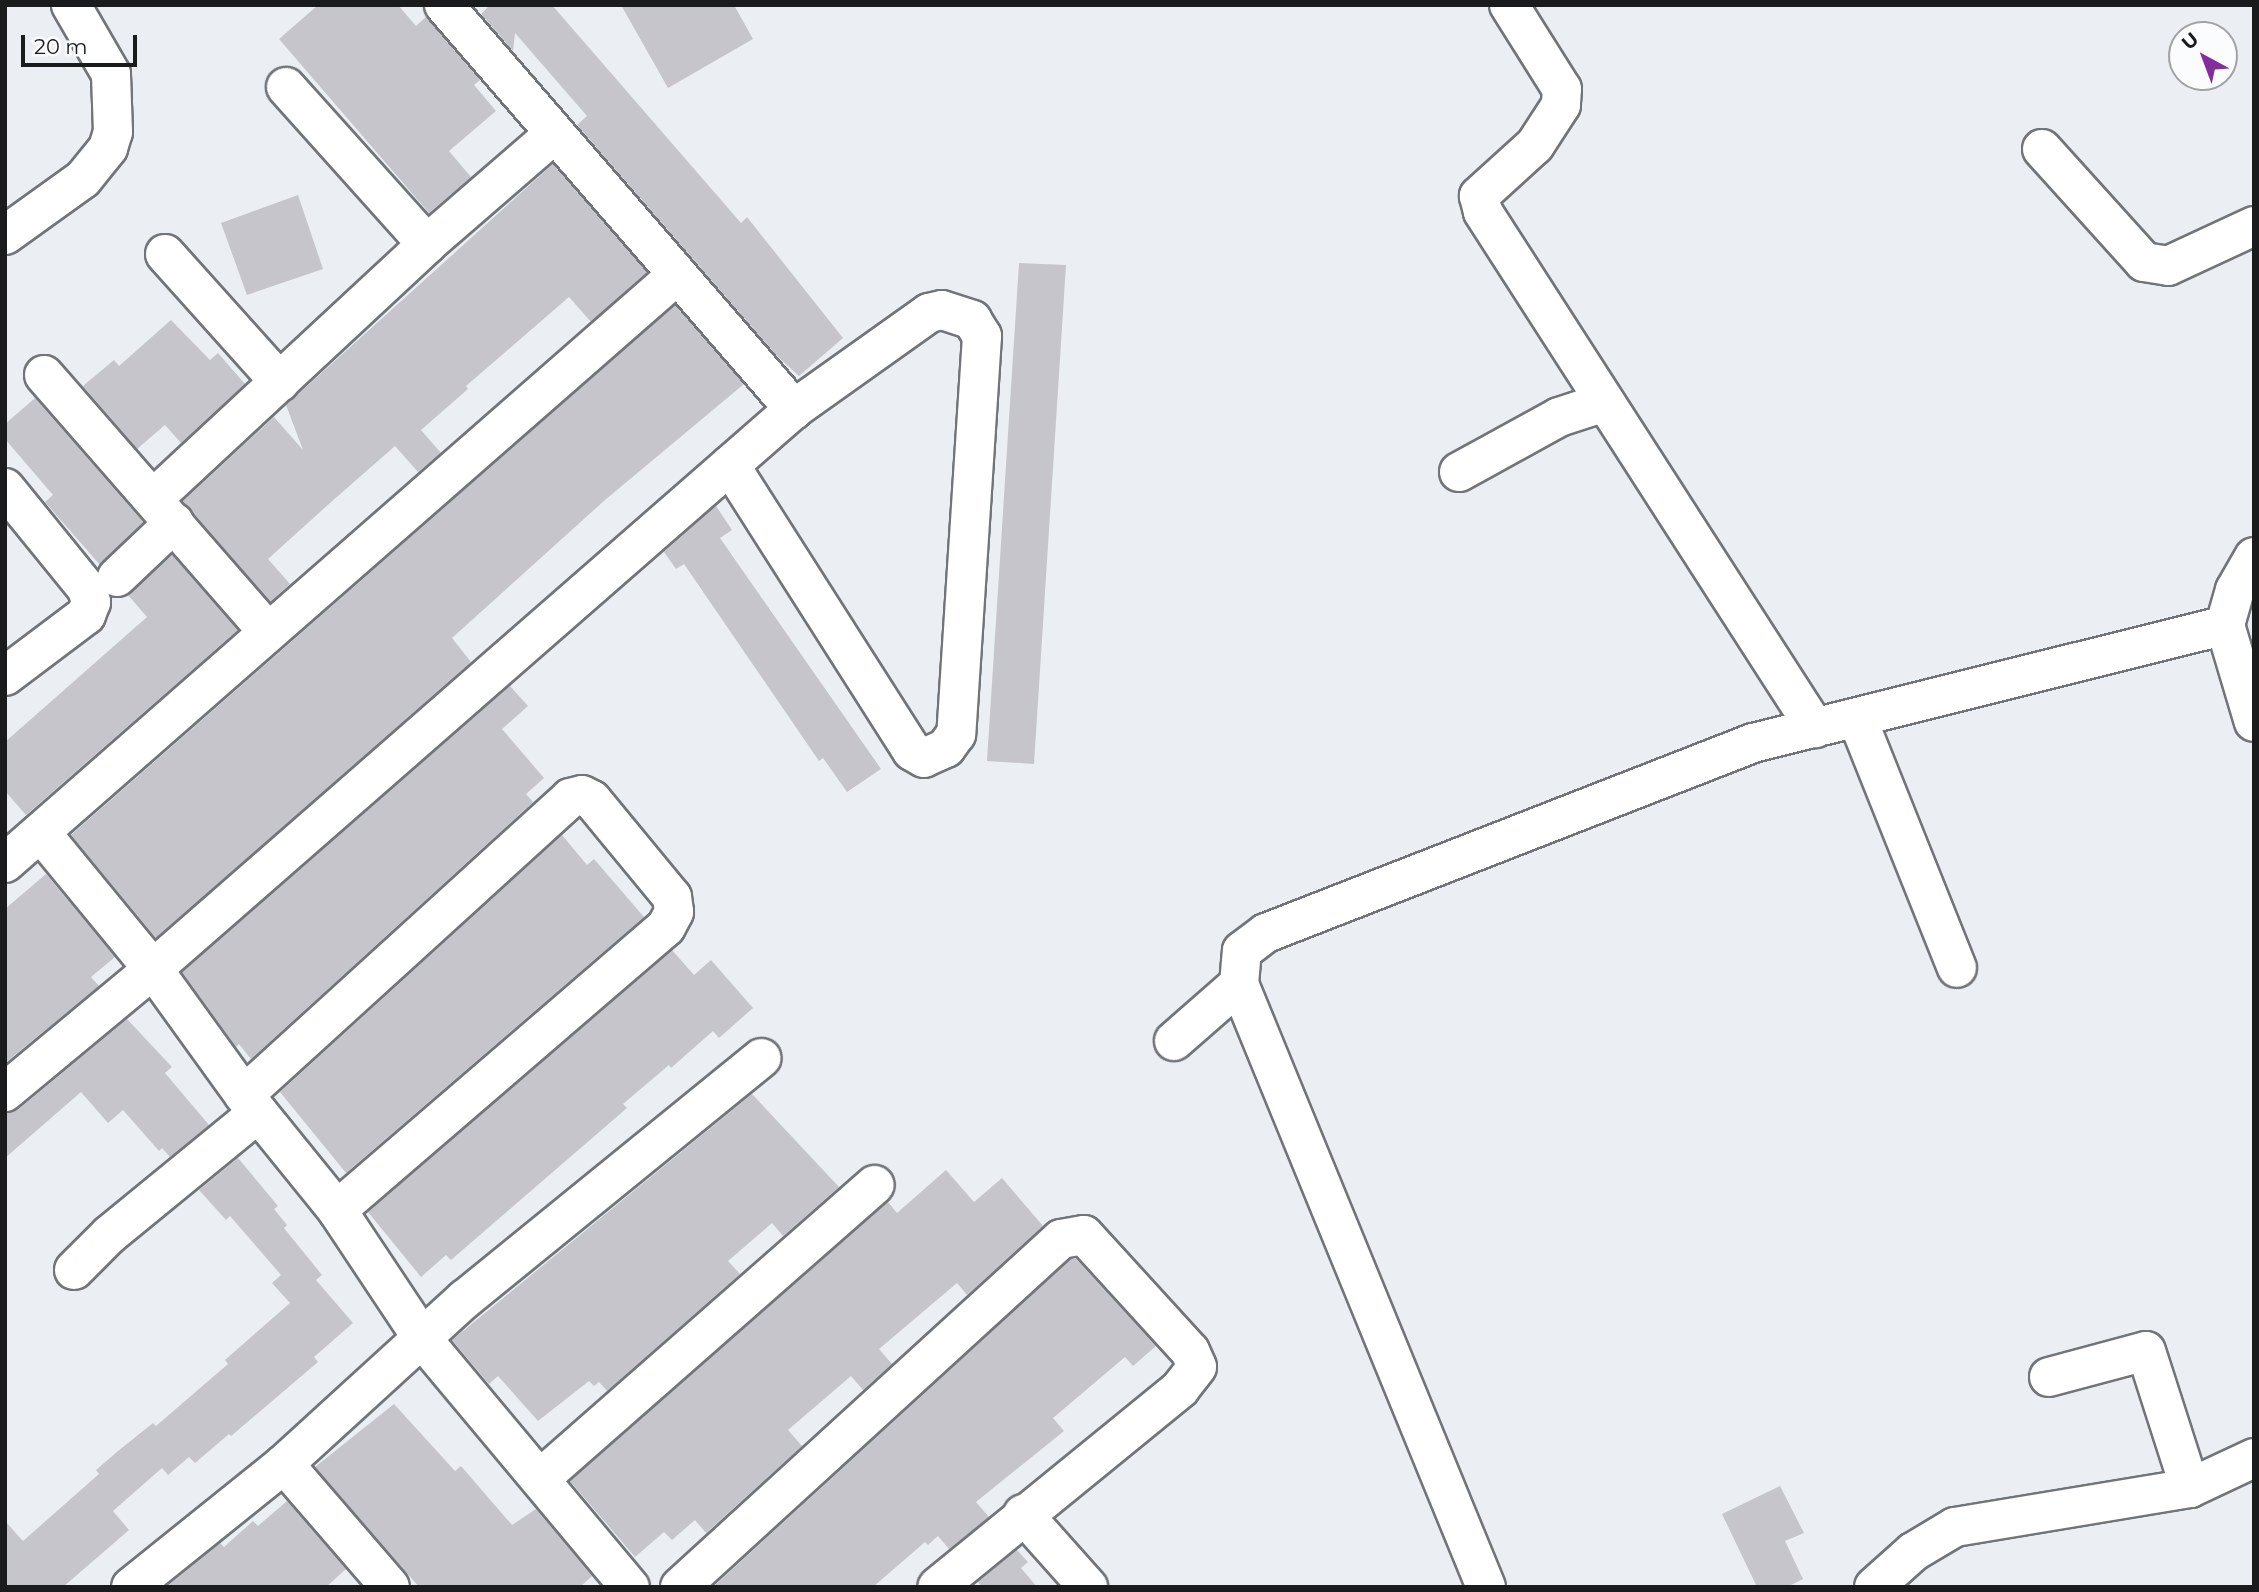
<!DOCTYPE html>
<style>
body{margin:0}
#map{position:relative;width:2259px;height:1592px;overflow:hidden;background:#ebeff4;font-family:Montserrat,sans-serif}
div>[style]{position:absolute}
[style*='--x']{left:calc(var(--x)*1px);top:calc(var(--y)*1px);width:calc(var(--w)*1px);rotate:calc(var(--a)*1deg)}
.building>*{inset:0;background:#c5c5cb}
.roads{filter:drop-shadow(2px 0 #717579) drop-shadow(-2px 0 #717579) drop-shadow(0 2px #717579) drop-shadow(0 -2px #717579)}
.minor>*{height:38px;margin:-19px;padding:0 19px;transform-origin:19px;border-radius:19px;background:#fff}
span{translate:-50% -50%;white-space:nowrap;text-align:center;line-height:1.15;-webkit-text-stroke:7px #fafcfe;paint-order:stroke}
.frame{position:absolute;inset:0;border:7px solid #191b1d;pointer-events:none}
.north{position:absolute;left:2168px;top:21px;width:70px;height:70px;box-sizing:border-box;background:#fafcfe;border:2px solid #a0a2a4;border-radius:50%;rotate:319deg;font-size:19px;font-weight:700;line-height:28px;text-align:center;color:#191b1d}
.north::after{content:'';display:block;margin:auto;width:24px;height:32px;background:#842e9b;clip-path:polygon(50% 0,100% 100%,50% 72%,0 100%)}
.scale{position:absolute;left:21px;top:35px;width:116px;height:32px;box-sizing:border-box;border:4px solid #191b1d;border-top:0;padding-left:9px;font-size:21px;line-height:24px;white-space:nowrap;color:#191b1d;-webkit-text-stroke:5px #fafcfe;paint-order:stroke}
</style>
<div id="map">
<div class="building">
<i style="clip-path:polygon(318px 5px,398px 5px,416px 26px,426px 17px,480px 80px,474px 85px,496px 111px,449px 151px,471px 177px,429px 213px,279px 39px)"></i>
<i style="clip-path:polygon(490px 5px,552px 5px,741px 223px,747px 217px,843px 338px,799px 376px,777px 356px,577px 125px,587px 116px,515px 33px,513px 51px,481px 14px)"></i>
<i style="clip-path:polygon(621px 5px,734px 5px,753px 39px,668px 88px)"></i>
<i style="clip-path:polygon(553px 164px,647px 272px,591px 322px,569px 297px,466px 386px,468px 389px,421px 430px,441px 453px,418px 472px,395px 446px,330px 503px,268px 559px,290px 584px,270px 602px,183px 501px,274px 417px,303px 450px,286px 405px)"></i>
<i style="clip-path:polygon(298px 195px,323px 269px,247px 295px,221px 223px)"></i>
<i style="clip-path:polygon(1019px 263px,1066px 265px,1034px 764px,987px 761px)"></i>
<i style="clip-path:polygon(675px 305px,744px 384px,605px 500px,452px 638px,471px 662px,156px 938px,71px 835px)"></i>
<i style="clip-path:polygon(171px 320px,210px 360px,218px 353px,245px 384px,181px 443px,165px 425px,137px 449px,83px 386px,114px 360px,119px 366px)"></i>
<i style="clip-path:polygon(35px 398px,143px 522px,100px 565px,45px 502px,53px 495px,5px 439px,5px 424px)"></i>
<i style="clip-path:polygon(716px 506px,732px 530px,720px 538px,881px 769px,847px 792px,823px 758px,819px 761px,684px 564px,676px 569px,664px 552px)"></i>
<i style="clip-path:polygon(172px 555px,238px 630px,26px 815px,5px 791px,5px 742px,147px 617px,128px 595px)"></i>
<i style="clip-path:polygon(510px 686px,528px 706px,502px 729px,544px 778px,526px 794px,533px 802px,251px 1059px,239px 1044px,236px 1047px,182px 972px)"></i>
<i style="clip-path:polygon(562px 835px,587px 865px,594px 859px,644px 917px,346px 1173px,280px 1092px)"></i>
<i style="clip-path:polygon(46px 874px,115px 957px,91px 977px,99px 986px,5px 1063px,5px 909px)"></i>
<i style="clip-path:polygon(672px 950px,694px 975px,711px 960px,753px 1008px,719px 1038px,713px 1031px,671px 1068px,669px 1065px,623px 1104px,627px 1108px,451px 1260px,446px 1255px,421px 1277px,368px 1212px)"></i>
<i style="clip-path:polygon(127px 1019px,172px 1067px,165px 1073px,209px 1125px,170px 1157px,162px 1148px,159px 1151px,123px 1110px,108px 1123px,81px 1092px,5px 1158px,5px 1113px,19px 1109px)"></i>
<i style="clip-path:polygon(752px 1094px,839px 1187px,783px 1236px,772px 1223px,728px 1261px,740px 1274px,607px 1391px,599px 1382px,594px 1386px,589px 1381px,538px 1421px,498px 1376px,489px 1384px,452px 1340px)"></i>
<i style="clip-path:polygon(238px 1158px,278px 1206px,274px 1209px,287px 1225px,284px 1228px,322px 1275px,316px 1280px,353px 1323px,314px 1357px,318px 1362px,231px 1436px,229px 1434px,195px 1463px,189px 1457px,168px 1475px,162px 1468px,113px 1511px,129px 1530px,63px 1587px,5px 1587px,5px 1521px,23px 1541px,99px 1474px,96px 1470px,118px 1451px,153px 1423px,156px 1426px,228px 1364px,225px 1360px,290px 1303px,272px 1283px,281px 1275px,230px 1216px,226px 1220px,199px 1190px)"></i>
<i style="clip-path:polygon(946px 1170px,974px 1202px,1002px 1178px,1043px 1226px,967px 1295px,957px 1283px,879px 1349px,892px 1364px,863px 1390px,851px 1376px,788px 1430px,802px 1446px,706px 1533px,695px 1520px,672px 1540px,664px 1532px,635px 1557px,570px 1481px,888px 1202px,897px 1213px)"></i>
<i style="clip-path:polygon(1071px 1259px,1076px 1259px,1156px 1346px,1133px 1366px,1125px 1357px,1053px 1418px,1064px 1431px,976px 1502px,989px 1517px,949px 1549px,938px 1536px,928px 1545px,925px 1542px,873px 1587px,713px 1587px)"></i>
<i style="clip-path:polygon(394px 1404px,455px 1471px,461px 1466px,512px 1525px,536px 1509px,592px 1576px,580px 1587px,419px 1587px,315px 1467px)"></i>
<i style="clip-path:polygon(1780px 1486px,1804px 1533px,1785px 1541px,1803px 1579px,1787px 1587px,1757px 1587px,1722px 1514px)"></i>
<i style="clip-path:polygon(287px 1501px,346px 1569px,326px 1587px,166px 1587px,220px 1543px,224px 1547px,253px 1521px,258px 1526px)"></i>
<i style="clip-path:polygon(1017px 1550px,1028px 1562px,1021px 1568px,1037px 1587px,982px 1587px,978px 1582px)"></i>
</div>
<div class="roads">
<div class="minor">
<i style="--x:444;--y:5;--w:535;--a:49.1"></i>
<i style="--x:1509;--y:5;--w:99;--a:57.8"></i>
<i style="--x:1562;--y:89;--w:16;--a:94"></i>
<i style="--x:1561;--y:105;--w:48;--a:123"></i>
<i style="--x:1535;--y:145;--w:76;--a:137.7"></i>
<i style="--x:1479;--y:196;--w:16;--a:76"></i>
<i style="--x:1483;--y:212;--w:614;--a:57.24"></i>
<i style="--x:286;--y:87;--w:211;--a:48.1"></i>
<i style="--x:2042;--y:149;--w:152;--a:47.9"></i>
<i style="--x:2144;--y:262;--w:24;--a:9"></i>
<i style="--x:2168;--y:266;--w:95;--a:-24.9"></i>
<i style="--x:5;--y:235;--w:96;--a:-35.7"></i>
<i style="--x:83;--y:179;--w:40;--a:-51"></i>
<i style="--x:108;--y:148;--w:17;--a:-73"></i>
<i style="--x:113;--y:132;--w:58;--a:-92"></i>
<i style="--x:111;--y:74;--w:80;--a:-120.1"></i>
<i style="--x:165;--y:254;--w:172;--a:48.1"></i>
<i style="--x:44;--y:375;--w:340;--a:48.9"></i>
<i style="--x:1459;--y:472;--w:114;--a:-28.8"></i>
<i style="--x:1559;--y:417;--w:48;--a:-18.1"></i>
<i style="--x:5;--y:488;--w:130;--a:50.9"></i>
<i style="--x:87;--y:589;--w:14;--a:73"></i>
<i style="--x:91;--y:602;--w:14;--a:111"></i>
<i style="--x:86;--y:615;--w:101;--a:143"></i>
<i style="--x:154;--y:498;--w:373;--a:-42.9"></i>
<i style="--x:427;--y:244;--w:168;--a:-40.9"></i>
<i style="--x:2254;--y:557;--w:38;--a:120"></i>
<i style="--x:2235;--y:590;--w:36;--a:106"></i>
<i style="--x:2225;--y:625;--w:101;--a:73.4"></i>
<i style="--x:117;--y:577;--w:79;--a:-43.5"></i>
<i style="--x:1857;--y:718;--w:269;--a:68.2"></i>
<i style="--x:42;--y:834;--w:175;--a:50.6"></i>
<i style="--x:153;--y:969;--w:155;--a:54.2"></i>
<i style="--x:244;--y:1095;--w:148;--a:51"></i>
<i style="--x:337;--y:1210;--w:157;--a:56.4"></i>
<i style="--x:424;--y:1341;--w:321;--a:50.1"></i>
<i style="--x:5;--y:863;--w:893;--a:-41.19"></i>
<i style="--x:1174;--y:1041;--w:86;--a:-41.2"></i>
<i style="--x:5;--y:1092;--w:192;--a:-39.7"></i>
<i style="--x:153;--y:969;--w:851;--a:-41.14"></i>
<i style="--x:794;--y:409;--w:166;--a:-35.4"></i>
<i style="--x:929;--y:313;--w:13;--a:-13"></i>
<i style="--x:942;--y:310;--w:32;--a:18"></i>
<i style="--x:972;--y:320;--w:19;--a:58"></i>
<i style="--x:982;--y:336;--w:399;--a:93.7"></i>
<i style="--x:956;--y:734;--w:17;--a:126"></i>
<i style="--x:946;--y:748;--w:24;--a:156"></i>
<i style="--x:924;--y:758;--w:14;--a:-150"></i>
<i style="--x:912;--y:751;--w:339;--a:-122.5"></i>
<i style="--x:244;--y:1095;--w:441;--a:-42.3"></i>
<i style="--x:570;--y:798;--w:12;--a:-14"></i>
<i style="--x:582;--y:795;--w:11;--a:27"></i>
<i style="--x:592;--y:800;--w:126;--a:50.5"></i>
<i style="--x:672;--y:897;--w:15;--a:82"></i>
<i style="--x:674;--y:912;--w:17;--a:118"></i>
<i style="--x:666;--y:927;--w:434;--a:139.3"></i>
<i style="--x:74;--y:1270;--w:49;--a:-45"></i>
<i style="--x:109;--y:1235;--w:193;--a:-39.3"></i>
<i style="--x:2049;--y:1377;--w:100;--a:-15"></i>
<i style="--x:2146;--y:1351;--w:144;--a:72.2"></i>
<i style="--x:284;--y:1464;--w:162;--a:49.2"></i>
<i style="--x:541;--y:1478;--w:444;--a:-41.3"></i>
<i style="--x:1023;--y:1514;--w:98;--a:48.3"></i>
<i style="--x:131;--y:1587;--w:196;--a:-38.8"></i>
<i style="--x:284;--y:1464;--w:245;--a:-42.4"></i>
<i style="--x:465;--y:1299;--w:382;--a:-39.1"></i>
<i style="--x:680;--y:1587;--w:516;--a:-42.41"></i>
<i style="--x:1061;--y:1239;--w:23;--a:-10"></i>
<i style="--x:1084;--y:1235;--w:157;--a:47.6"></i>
<i style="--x:1190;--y:1351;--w:17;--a:66"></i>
<i style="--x:1197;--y:1367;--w:28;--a:128"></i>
<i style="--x:1180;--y:1389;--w:313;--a:140.8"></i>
<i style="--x:1486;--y:1587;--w:652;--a:-112.27"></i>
<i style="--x:1239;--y:984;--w:33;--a:-85"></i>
<i style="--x:1242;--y:951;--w:30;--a:-37"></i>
<i style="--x:1266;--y:933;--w:523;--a:-21.31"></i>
<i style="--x:1753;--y:743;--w:487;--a:-14"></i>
<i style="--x:1874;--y:1587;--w:52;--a:-41.9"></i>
<i style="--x:1913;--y:1552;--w:49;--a:-30.8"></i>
<i style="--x:1955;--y:1527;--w:238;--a:-9.4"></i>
<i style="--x:2190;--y:1488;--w:71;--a:-25.1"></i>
</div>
</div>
<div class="frame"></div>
<div class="north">U</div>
<div class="scale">20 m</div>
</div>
